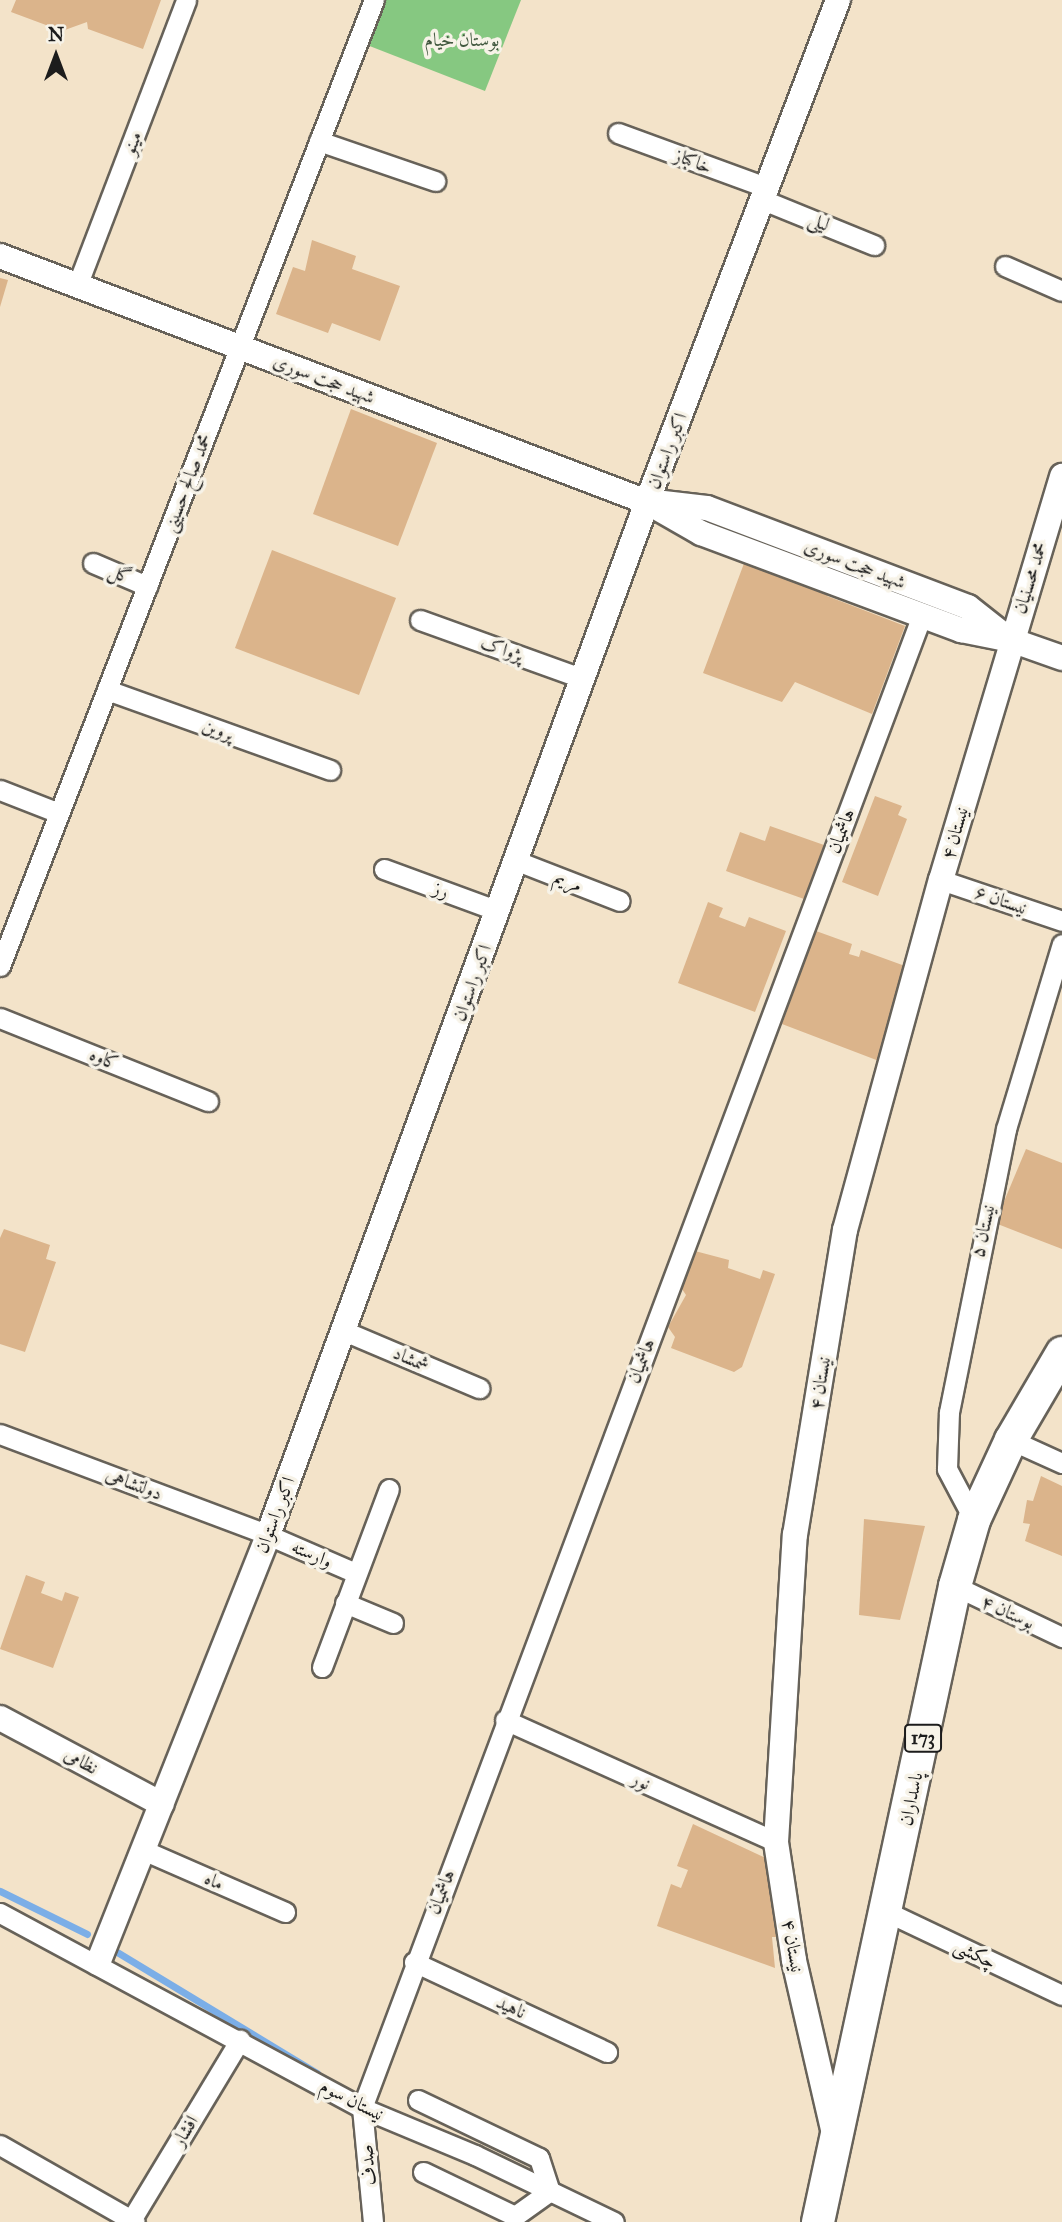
<!DOCTYPE html>
<meta charset="utf-8">
<style>
body{margin:0}
#map{position:relative;width:1062px;height:2222px;overflow:hidden;background:#f3e3c9;font-family:"IM FELL Great Primer",Amiri,serif}
div>[style]{position:absolute}
[style*='--x']{left:calc(var(--x)*1px);top:calc(var(--y)*1px);width:calc(var(--w)*1px);rotate:calc(var(--a)*1deg)}
.green>*{inset:0;background:#86c881}
.stream>*{height:7px;margin:-3.5px;padding:0 3.5px;transform-origin:3.5px;border-radius:3.5px;background:#7baee7}
.building>*{inset:0;background:#dbb48b}
.roads{filter:drop-shadow(2px 0 #676259) drop-shadow(-2px 0 #676259) drop-shadow(0 2px #676259) drop-shadow(0 -2px #676259)}
.minor>*{height:19px;margin:-9.5px;padding:0 9.5px;transform-origin:9.5px;border-radius:9.5px;background:#fff}
.tertiary>*{height:24px;margin:-12px;padding:0 12px;transform-origin:12px;border-radius:12px;background:#fff}
.primary>*{height:32px;margin:-16px;padding:0 16px;transform-origin:16px;border-radius:16px;background:#fff}
span{translate:-50% -50%;white-space:nowrap;text-align:center;line-height:1.15;-webkit-text-stroke:7px #f7f3e8;paint-order:stroke}
.shield-label span{padding:2px 5px;background:#f7f3e8;border:2px solid;border-radius:5px;-webkit-text-stroke-width:0}
.shield-label{font-size:18px;color:#1c1c1c;font-weight:700}
.park-label{font-size:19px;color:#41583f}
.street-label{font-size:19px;color:#1c1c1c}
.north{position:absolute;left:21px;top:21px;width:70px;height:70px;-webkit-text-stroke:5px #f7f3e8;paint-order:stroke;rotate:0deg;font-size:19px;font-weight:700;line-height:28px;text-align:center;color:#1c1c1c}
.north::after{content:'';display:block;margin:auto;width:24px;height:32px;background:#1c1c1c;clip-path:polygon(50% 0,100% 100%,50% 72%,0 100%)}
</style>
<div id="map">
<div class="green">
<i style="clip-path:polygon(384px 0,521px 0,485px 91px,367px 45px)"></i>
</div>
<div class="stream">
<i style="--x:0;--y:1891;--w:97;--a:26.3"></i>
<i style="--x:117;--y:1952;--w:234;--a:31.2"></i>
</div>
<div class="building">
<i style="clip-path:polygon(16px 0,161px 0,143px 49px,88px 29px,87px 22px,62px 31px,11px 12px)"></i>
<i style="clip-path:polygon(312px 240px,356px 256px,352px 269px,400px 286px,380px 341px,332px 323px,328px 333px,276px 314px,293px 267px,305px 271px)"></i>
<i style="clip-path:polygon(0 278px,8px 280px,0 307px)"></i>
<i style="clip-path:polygon(351px 409px,437px 443px,398px 546px,313px 514px)"></i>
<i style="clip-path:polygon(272px 550px,396px 598px,359px 695px,235px 648px)"></i>
<i style="clip-path:polygon(749px 550px,832px 583px,827px 596px,905px 626px,872px 714px,795px 682px,782px 702px,703px 673px)"></i>
<i style="clip-path:polygon(875px 796px,902px 806px,898px 815px,907px 819px,878px 896px,842px 882px)"></i>
<i style="clip-path:polygon(770px 826px,824px 845px,804px 899px,726px 871px,740px 832px,765px 841px)"></i>
<i style="clip-path:polygon(708px 902px,723px 908px,719px 917px,745px 927px,749px 917px,786px 931px,755px 1012px,678px 983px)"></i>
<i style="clip-path:polygon(816px 931px,852px 944px,849px 954px,859px 957px,861px 950px,905px 966px,879px 1061px,782px 1024px)"></i>
<i style="clip-path:polygon(1026px 1149px,1062px 1163px,1062px 1249px,995px 1223px)"></i>
<i style="clip-path:polygon(4px 1229px,50px 1245px,46px 1259px,56px 1262px,25px 1352px,0 1344px,0 1238px)"></i>
<i style="clip-path:polygon(695px 1251px,729px 1260px,728px 1268px,760px 1279px,763px 1270px,775px 1274px,742px 1367px,734px 1372px,671px 1348px,675px 1337px,668px 1327px,686px 1295px,682px 1289px)"></i>
<i style="clip-path:polygon(1041px 1476px,1062px 1486px,1062px 1556px,1025px 1541px,1030px 1524px,1023px 1523px,1027px 1500px,1033px 1501px)"></i>
<i style="clip-path:polygon(864px 1519px,925px 1526px,900px 1620px,859px 1615px)"></i>
<i style="clip-path:polygon(26px 1575px,45px 1582px,41px 1593px,62px 1601px,65px 1592px,79px 1597px,53px 1668px,0 1649px)"></i>
<i style="clip-path:polygon(693px 1824px,770px 1860px,780px 1937px,772px 1937px,775px 1968px,657px 1926px,671px 1884px,681px 1888px,688px 1870px,677px 1866px)"></i>
</div>
<div class="roads">
<div class="minor">
<i style="--x:618;--y:133;--w:160;--a:20.1"></i>
<i style="--x:319;--y:141;--w:123;--a:19"></i>
<i style="--x:763;--y:200;--w:120;--a:22.1"></i>
<i style="--x:1005;--y:266;--w:62;--a:23.7"></i>
<i style="--x:77;--y:286;--w:306;--a:-69.1"></i>
<i style="--x:93;--y:563;--w:59;--a:23.1"></i>
<i style="--x:420;--y:620;--w:174;--a:19.8"></i>
<i style="--x:107;--y:690;--w:237;--a:19.7"></i>
<i style="--x:0;--y:790;--w:63;--a:21.3"></i>
<i style="--x:517;--y:861;--w:110;--a:21.2"></i>
<i style="--x:384;--y:869;--w:121;--a:20.2"></i>
<i style="--x:941;--y:880;--w:128;--a:18.7"></i>
<i style="--x:0;--y:966;--w:1036;--a:-68.84"></i>
<i style="--x:0;--y:1018;--w:224;--a:21.8"></i>
<i style="--x:344;--y:1331;--w:147;--a:22.9"></i>
<i style="--x:0;--y:1434;--w:286;--a:20.6"></i>
<i style="--x:268;--y:1535;--w:96;--a:23.4"></i>
<i style="--x:1011;--y:1440;--w:56;--a:24.3"></i>
<i style="--x:974;--y:1520;--w:58;--a:-117.9"></i>
<i style="--x:947;--y:1469;--w:57;--a:-88"></i>
<i style="--x:949;--y:1412;--w:289;--a:-78.6"></i>
<i style="--x:1006;--y:1129;--w:193;--a:-73.2"></i>
<i style="--x:955;--y:1586;--w:119;--a:25.5"></i>
<i style="--x:345;--y:1603;--w:52;--a:22.6"></i>
<i style="--x:322;--y:1667;--w:190;--a:-69.4"></i>
<i style="--x:505;--y:1720;--w:297;--a:24.2"></i>
<i style="--x:143;--y:1850;--w:155;--a:23.6"></i>
<i style="--x:887;--y:1912;--w:194;--a:25.4"></i>
<i style="--x:0;--y:1913;--w:411;--a:28.3"></i>
<i style="--x:362;--y:2108;--w:122;--a:22.6"></i>
<i style="--x:475;--y:2155;--w:154;--a:25.7"></i>
<i style="--x:414;--y:1962;--w:213;--a:25"></i>
<i style="--x:418;--y:2100;--w:134;--a:25.6"></i>
<i style="--x:539;--y:2158;--w:35;--a:72"></i>
<i style="--x:550;--y:2191;--w:43;--a:144.5"></i>
<i style="--x:515;--y:2216;--w:102;--a:-154.4"></i>
<i style="--x:0;--y:2145;--w:155;--a:29.7"></i>
<i style="--x:130;--y:2222;--w:213;--a:-58.9"></i>
<i style="--x:373;--y:2222;--w:115;--a:-95.5"></i>
<i style="--x:362;--y:2108;--w:1595;--a:-69.44"></i>
</div>
<div class="tertiary">
<i style="--x:0;--y:256;--w:692;--a:20.82"></i>
<i style="--x:647;--y:502;--w:62;--a:29.9"></i>
<i style="--x:701;--y:533;--w:278;--a:20.5"></i>
<i style="--x:961;--y:630;--w:51;--a:11.3"></i>
<i style="--x:1011;--y:640;--w:54;--a:19.4"></i>
<i style="--x:655;--y:502;--w:52;--a:6.6"></i>
<i style="--x:707;--y:508;--w:279;--a:20.8"></i>
<i style="--x:968;--y:607;--w:48;--a:38.3"></i>
<i style="--x:0;--y:1718;--w:183;--a:28"></i>
<i style="--x:98;--y:1963;--w:461;--a:-68.3"></i>
<i style="--x:268;--y:1535;--w:1100;--a:-69.85"></i>
<i style="--x:647;--y:502;--w:537;--a:-69.17"></i>
<i style="--x:835;--y:2138;--w:183;--a:-103"></i>
<i style="--x:794;--y:1960;--w:119;--a:-98.7"></i>
<i style="--x:776;--y:1842;--w:308;--a:-86.5"></i>
<i style="--x:795;--y:1535;--w:309;--a:-80.7"></i>
<i style="--x:845;--y:1230;--w:363;--a:-74.7"></i>
<i style="--x:941;--y:880;--w:422;--a:-73.3"></i>
</div>
<div class="primary">
<i style="--x:818;--y:2222;--w:651;--a:-77.84"></i>
<i style="--x:955;--y:1586;--w:69;--a:-73.9"></i>
<i style="--x:974;--y:1520;--w:88;--a:-65.2"></i>
<i style="--x:1011;--y:1440;--w:101;--a:-59.6"></i>
</div>
</div>
<div class="shield-label">
<span style="left:923px;top:1738px">173</span>
</div>
<div class="park-label">
<span style="left:462px;top:40px">بوستان خیام</span>
</div>
<div class="street-label">
<span style="left:132px;top:143px;rotate:-69deg">مینو</span>
<span style="left:693px;top:161px;rotate:20deg">خاکباز</span>
<span style="left:819px;top:222px;rotate:22deg">لیلی</span>
<span style="left:324px;top:379px;rotate:21deg">شهید حجت سوری</span>
<span style="left:667px;top:451px;rotate:-69deg">اکبر راستوان</span>
<span style="left:187px;top:483px;rotate:-69deg">محمد صالح حسینی</span>
<span style="left:855px;top:564px;rotate:21deg">شهید حجت سوری</span>
<span style="left:120px;top:574px;rotate:23deg">گل</span>
<span style="left:1030px;top:578px;rotate:-73deg">محمد محسنیان</span>
<span style="left:502px;top:649px;rotate:20deg">پژواک</span>
<span style="left:218px;top:730px;rotate:20deg">پروین</span>
<span style="left:841px;top:831px;rotate:-69deg">هاشمیان</span>
<span style="left:955px;top:833px;rotate:-74deg">نیستان ۴</span>
<span style="left:568px;top:881px;rotate:21deg">مریم</span>
<span style="left:441px;top:890px;rotate:20deg">رز</span>
<span style="left:1001px;top:900px;rotate:19deg">نیستان ۶</span>
<span style="left:472px;top:983px;rotate:-70deg">اکبر راستوان</span>
<span style="left:104px;top:1059px;rotate:22deg">کاوه</span>
<span style="left:983px;top:1231px;rotate:-78deg">نیستان ۵</span>
<span style="left:411px;top:1359px;rotate:23deg">شمشاد</span>
<span style="left:641px;top:1361px;rotate:-69deg">هاشمیان</span>
<span style="left:820px;top:1383px;rotate:-81deg">نیستان ۴</span>
<span style="left:134px;top:1484px;rotate:21deg">دولتشاهی</span>
<span style="left:275px;top:1515px;rotate:-69deg">اکبر راستوان</span>
<span style="left:312px;top:1554px;rotate:24deg">وارسته</span>
<span style="left:1008px;top:1612px;rotate:25deg">بوستان ۴</span>
<span style="left:81px;top:1761px;rotate:28deg">نظامی</span>
<span style="left:641px;top:1781px;rotate:24deg">نور</span>
<span style="left:911px;top:1799px;rotate:-78deg">پاسداران</span>
<span style="left:214px;top:1881px;rotate:23deg">ماه</span>
<span style="left:441px;top:1892px;rotate:-69deg">هاشمیان</span>
<span style="left:793px;top:1946px;rotate:80deg">نیستان ۴</span>
<span style="left:975px;top:1954px;rotate:25deg">چکشی</span>
<span style="left:511px;top:2007px;rotate:25deg">ناهید</span>
<span style="left:352px;top:2100px;rotate:27deg">نیستان سوم</span>
<span style="left:185px;top:2131px;rotate:-59deg">افشار</span>
<span style="left:368px;top:2165px;rotate:-96deg">صدف</span>
</div>
<div class="north">N</div>
</div>
